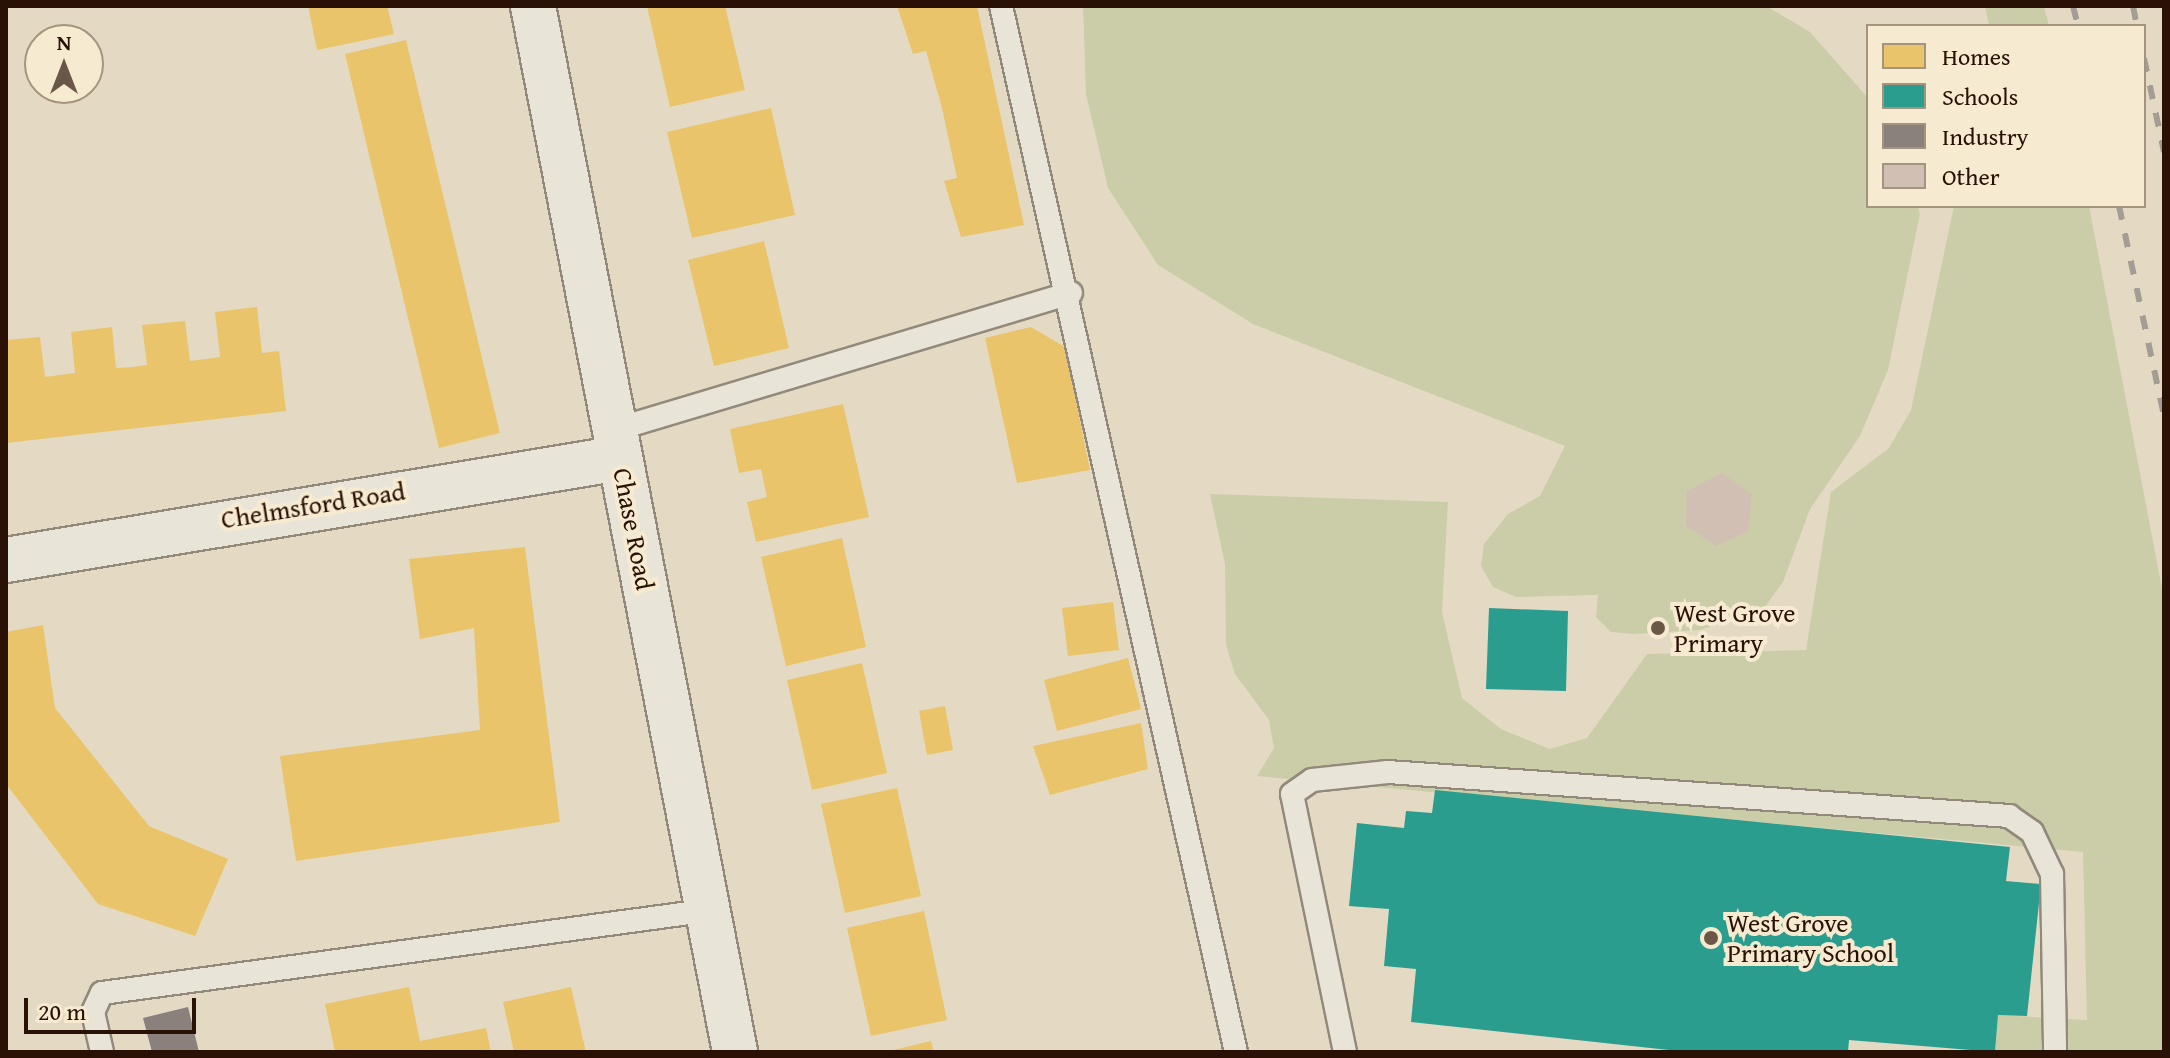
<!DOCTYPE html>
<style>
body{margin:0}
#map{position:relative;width:2170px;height:1058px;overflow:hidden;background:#e4dac4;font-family:"Gentium Book Plus",serif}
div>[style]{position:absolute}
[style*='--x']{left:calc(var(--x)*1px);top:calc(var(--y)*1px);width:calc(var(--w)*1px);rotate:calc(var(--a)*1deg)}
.green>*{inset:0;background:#cbcda8}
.homes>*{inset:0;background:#e9c46a}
.schools>*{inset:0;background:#2a9d8f}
.industry>*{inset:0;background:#8a817c}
.building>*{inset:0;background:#d0bfb2}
.roads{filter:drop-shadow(2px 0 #92897b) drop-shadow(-2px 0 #92897b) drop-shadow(0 2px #92897b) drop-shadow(0 -2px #92897b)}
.service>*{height:22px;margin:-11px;padding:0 11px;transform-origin:11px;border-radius:11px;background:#e9e4d8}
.minor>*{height:44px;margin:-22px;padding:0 22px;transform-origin:22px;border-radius:22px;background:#e9e4d8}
.tertiary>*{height:44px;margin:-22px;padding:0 22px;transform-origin:22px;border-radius:22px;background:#e9e4d8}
.rail>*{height:6px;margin-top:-3px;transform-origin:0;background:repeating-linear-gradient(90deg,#a39d94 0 14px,transparent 0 28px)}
.dots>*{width:22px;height:22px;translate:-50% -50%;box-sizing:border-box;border:4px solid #f6ebd0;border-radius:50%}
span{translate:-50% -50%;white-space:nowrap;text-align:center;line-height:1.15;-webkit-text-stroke:8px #f6ebd0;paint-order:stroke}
.street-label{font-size:26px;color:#2a1105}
.poi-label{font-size:26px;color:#2a1105}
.left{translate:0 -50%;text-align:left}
.frame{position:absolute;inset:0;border:8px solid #2a1105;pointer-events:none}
.legend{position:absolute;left:1866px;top:24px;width:280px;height:184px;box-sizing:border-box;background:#f6ebd0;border:2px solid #a4947f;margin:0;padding:10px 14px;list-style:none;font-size:24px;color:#2a1105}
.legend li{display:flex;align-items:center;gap:16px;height:40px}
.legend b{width:40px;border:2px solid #a4947f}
.north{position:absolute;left:24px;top:24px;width:80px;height:80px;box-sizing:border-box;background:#f6ebd0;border:2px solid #a4947f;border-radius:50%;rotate:0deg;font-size:22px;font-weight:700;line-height:32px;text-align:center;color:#2a1105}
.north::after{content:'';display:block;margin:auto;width:28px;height:36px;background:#6b5748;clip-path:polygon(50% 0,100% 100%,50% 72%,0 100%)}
.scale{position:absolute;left:24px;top:998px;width:172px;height:36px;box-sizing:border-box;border:4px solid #2a1105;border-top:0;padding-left:10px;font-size:24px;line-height:28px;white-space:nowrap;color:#2a1105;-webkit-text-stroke:6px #f6ebd0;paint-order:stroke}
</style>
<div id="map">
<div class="green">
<i style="clip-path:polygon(1083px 6px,1766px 6px,1810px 32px,1868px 98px,1868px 206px,1918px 206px,1920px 214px,1888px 370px,1860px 436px,1810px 509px,1783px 582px,1765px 607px,1700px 630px,1633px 634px,1611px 632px,1596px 617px,1598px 595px,1516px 597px,1493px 587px,1481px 566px,1484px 544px,1508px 514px,1540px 496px,1565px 446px,1253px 324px,1158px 265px,1108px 188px,1086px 94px)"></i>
<i style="clip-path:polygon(1985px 6px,2044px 6px,2049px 26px,1989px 26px)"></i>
<i style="clip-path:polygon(1954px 206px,2089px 206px,2164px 599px,2164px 1052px,1995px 1052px,1998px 1015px,2087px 1020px,2083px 852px,1257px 776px,1274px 748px,1269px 720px,1235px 674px,1226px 645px,1225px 564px,1210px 494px,1448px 502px,1442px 612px,1462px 698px,1501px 729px,1550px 749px,1587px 738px,1647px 654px,1806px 650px,1831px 492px,1889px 448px,1911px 410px)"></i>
</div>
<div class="homes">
<i style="clip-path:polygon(308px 6px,387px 6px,394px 34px,317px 50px)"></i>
<i style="clip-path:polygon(647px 6px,725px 6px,745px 90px,670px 107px)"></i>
<i style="clip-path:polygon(897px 6px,977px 6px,1024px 225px,961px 237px,944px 181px,957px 178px,942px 108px,926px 51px,913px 54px)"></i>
<i style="clip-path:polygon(406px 40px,500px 433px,439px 448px,345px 54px)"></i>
<i style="clip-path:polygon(771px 108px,795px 215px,692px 238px,667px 132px)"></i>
<i style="clip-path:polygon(764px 241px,789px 348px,714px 366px,688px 260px)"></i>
<i style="clip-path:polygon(257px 307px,262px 353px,279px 351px,286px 411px,6px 443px,6px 340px,40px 337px,45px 377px,75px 373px,71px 332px,112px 327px,116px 368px,133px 367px,147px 365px,142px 325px,185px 321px,190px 361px,206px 359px,220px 357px,215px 312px)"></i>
<i style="clip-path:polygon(1031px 327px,1065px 347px,1090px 470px,1017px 483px,985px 338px)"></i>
<i style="clip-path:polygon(843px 404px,869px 517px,756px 542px,747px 502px,767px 497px,761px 469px,739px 473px,730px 429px)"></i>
<i style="clip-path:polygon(842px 538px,866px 647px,786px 666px,761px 557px)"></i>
<i style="clip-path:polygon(525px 547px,560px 822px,296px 861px,280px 756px,480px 730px,474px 628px,420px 639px,409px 559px)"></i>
<i style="clip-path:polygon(1113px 602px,1119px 650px,1068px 656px,1062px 608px)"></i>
<i style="clip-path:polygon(43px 625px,55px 708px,149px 826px,228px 859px,195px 936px,98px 904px,6px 784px,6px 632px)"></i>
<i style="clip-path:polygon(1128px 658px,1141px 709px,1057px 731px,1044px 680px)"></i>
<i style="clip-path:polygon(862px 663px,887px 773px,812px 790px,787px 680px)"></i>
<i style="clip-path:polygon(945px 706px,953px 750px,927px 755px,919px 711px)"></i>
<i style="clip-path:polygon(1141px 723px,1148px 769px,1050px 795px,1033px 746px)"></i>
<i style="clip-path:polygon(897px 788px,921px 896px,845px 913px,821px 804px)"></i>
<i style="clip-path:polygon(924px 911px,947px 1020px,871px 1036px,847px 928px)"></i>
<i style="clip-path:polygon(409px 987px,420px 1041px,486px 1028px,491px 1052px,335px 1052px,325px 1004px)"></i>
<i style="clip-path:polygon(571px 987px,586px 1052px,514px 1052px,503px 1002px)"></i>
<i style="clip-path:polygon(931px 1041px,934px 1052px,889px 1052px,889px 1051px)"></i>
</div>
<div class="schools">
<i style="clip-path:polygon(1489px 608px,1568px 611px,1566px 691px,1486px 689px)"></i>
<i style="clip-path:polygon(1435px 790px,2010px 847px,2006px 881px,2041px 884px,2027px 1016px,1998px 1015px,1995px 1052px,1849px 1040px,1848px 1052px,1687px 1052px,1411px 1022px,1416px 969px,1384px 966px,1389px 909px,1349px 906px,1357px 823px,1404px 828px,1406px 811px,1432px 813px)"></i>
</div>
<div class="industry">
<i style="clip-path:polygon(188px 1007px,199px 1052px,152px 1052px,143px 1018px)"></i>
</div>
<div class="building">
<i style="clip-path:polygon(1722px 473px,1752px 494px,1748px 531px,1716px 546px,1686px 526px,1687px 491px)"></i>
</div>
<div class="roads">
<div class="service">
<i style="--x:1001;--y:6;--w:1072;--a:77.34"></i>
<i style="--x:614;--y:430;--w:477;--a:-16.7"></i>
<i style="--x:102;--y:1052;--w:41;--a:-102.7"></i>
<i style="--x:93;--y:1012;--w:21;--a:-65"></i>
<i style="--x:102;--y:993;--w:615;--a:-7.76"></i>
<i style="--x:1345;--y:1052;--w:263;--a:-101.6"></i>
<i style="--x:1292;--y:794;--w:24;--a:-35"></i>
<i style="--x:1312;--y:780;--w:76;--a:-6"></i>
<i style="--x:1388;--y:772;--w:623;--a:4.05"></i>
<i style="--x:2009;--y:816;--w:28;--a:35"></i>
<i style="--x:2032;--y:832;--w:47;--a:64.5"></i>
<i style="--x:2052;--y:874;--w:178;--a:89"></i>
</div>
<div class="minor">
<i style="--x:6;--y:560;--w:622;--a:-9.43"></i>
</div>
<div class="tertiary">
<i style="--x:533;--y:6;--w:1065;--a:79.07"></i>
</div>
</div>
<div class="rail">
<i style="--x:2073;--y:6;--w:21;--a:76"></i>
<i style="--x:2133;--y:6;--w:20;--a:79"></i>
<i style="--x:2144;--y:58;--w:96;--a:78"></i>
<i style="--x:2119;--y:206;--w:215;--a:77.9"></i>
</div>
<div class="dots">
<i style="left:1658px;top:628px;background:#6b5748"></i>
<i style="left:1711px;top:938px;background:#6b5748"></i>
</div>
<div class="street-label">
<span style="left:313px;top:505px;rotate:-9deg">Chelmsford Road</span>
<span style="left:634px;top:529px;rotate:79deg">Chase Road</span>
</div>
<div class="poi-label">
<span class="left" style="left:1674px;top:628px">West Grove<br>Primary</span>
<span class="left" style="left:1727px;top:938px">West Grove<br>Primary School</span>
</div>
<div class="frame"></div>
<ul class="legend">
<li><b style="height:22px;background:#e9c46a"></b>Homes</li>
<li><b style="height:22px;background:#2a9d8f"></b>Schools</li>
<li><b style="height:22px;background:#8a817c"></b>Industry</li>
<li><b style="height:22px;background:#d0bfb2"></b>Other</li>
</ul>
<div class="north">N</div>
<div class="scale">20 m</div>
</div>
